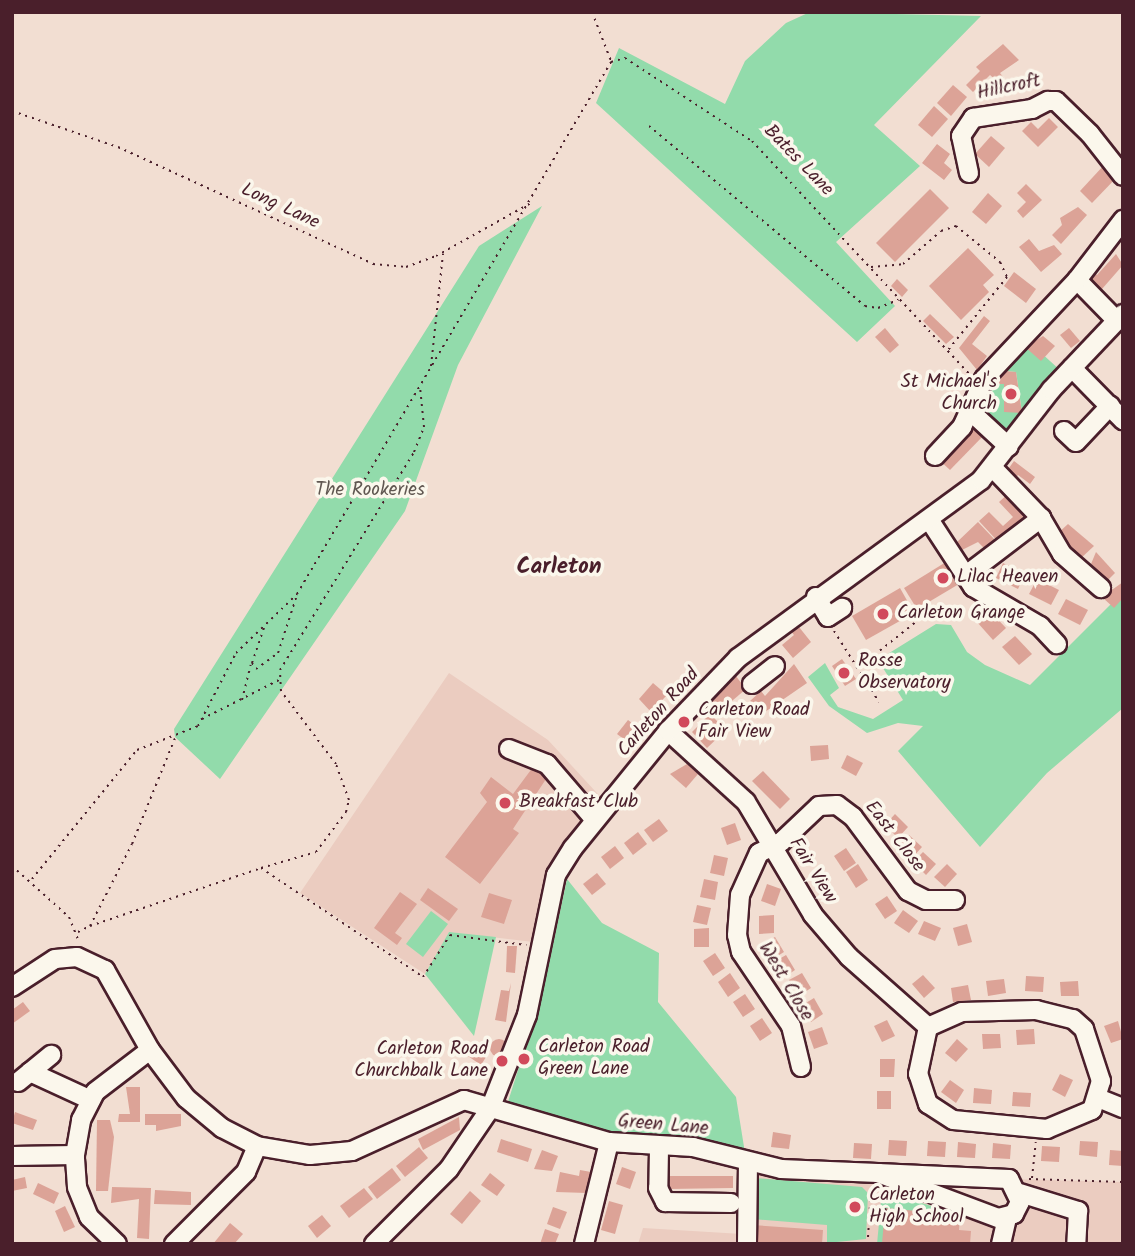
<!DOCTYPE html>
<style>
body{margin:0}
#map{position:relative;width:1135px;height:1256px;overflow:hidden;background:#f2ded2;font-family:Kalam,sans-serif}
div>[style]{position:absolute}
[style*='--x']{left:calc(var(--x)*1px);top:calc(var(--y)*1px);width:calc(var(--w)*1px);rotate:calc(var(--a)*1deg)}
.built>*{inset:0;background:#ebccc0}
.green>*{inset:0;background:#92dbab}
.building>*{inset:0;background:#dca397}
.round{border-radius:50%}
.path>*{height:2px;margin-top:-1px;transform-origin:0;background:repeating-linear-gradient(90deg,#4a1f2b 0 2px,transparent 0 7px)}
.roads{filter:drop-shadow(2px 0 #4a1f2b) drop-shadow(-2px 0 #4a1f2b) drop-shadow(0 2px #4a1f2b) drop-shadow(0 -2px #4a1f2b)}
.minor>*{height:18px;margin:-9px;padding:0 9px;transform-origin:9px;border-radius:9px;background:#fbf7ec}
.dots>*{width:19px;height:19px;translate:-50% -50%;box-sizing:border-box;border:4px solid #fbf7ec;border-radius:50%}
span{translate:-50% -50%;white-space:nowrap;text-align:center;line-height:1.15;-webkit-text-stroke:7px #fbf7ec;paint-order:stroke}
.street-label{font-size:19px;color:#4a1f2b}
.poi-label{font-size:19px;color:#4a1f2b}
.right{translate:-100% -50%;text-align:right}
.left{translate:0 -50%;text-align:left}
.park-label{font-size:19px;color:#605751}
.quarter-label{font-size:23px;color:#4a1f2b;font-weight:700}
.frame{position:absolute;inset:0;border:14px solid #4a1f2b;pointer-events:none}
</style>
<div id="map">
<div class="built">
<i style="clip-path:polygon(449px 673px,548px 740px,608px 805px,573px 848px,542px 943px,449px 932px,425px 974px,300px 893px)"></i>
<i style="clip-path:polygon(748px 1163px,878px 1173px,1014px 1214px,1009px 1179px,1123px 1182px,1123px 1244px,638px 1244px,643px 1228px,742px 1234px)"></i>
</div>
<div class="green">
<i style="clip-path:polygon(810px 12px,981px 16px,874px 125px,920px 166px,836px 242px,895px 306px,857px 342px,596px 103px,619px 48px,725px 104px,745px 61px,786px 23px)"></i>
<i style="clip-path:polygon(542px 206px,458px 365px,405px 511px,220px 779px,175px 737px,174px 729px,479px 246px)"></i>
<i style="clip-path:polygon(evenodd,1028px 341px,1061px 371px,1009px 438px,978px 413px,990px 378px,1028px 341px,1005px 371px,1016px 372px,1022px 412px,1004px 412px,1004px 384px,992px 384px,1005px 371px)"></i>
<i style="clip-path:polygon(1123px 592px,1123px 708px,1047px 773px,980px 847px,898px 751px,923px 726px,898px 723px,867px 733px,829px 706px,808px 677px,825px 663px,839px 688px,830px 695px,838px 707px,873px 719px,903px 700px,878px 660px,936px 624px,951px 625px,967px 652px,985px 665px,1030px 685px)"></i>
<i style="clip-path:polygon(567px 879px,602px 923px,659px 953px,658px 1002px,736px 1097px,745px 1153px,628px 1141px,507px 1105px,543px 991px)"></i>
<i style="clip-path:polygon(431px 911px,448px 924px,423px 957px,406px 944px)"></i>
<i style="clip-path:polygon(449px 932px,496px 937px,474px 1036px,425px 974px)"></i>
<i style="clip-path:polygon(755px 1178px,862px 1187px,868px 1193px,866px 1239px,827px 1243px,827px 1225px,753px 1219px)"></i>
<i style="clip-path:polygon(882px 1191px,951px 1212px,951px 1214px,877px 1244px)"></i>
</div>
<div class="building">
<i style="clip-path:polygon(1003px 44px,1019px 60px,1000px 73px,1004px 78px,999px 83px,990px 75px,973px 92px,966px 85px,980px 71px,976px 67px)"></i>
<i style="clip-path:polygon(953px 85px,967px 97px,951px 116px,937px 103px)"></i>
<i style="clip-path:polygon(934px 106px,948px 119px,932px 137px,918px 125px)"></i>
<i style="clip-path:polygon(1049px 118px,1058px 127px,1038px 147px,1022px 131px,1031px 122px,1038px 129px)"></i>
<i style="clip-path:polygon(991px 136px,1005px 148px,989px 167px,975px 154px)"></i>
<i style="clip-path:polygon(937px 144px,950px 154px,944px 163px,952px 170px,944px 180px,922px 163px)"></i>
<i style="clip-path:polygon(1105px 164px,1118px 176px,1092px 203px,1080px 191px)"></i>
<i style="clip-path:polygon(1026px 184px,1042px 200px,1023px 218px,1017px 211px,1026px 202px,1017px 193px)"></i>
<i style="clip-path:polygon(930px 189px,949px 208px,895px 262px,876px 243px)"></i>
<i style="clip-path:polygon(988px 193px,1002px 206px,986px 224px,972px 212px)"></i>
<i style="clip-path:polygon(1078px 207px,1087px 215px,1061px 244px,1052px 235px,1062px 225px,1060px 218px)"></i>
<i style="clip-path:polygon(1029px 239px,1039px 251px,1054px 245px,1062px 254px,1041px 272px,1019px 247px)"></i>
<i style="clip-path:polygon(968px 248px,994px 275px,983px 285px,989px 292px,961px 320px,929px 286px)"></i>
<i style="clip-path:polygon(1116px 254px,1123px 265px,1102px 289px,1092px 281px,1088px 286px,1085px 275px,1090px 269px,1097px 275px)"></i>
<i style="clip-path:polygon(1014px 272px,1036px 289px,1026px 303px,1004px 286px)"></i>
<i style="clip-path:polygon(897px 279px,908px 290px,902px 297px,891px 286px)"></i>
<i style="clip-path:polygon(930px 314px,954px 337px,946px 344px,923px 321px)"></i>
<i style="clip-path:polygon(984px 316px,990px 321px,972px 344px,987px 356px,977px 370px,959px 348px)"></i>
<i style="clip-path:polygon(885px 328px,899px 345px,890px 353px,875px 337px)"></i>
<i style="clip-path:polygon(1069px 328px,1080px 341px,1071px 348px,1060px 335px)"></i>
<i style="clip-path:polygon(1043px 336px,1055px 346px,1041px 361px,1025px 347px)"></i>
<i style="clip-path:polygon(1004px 371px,1016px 372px,1022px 413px,1004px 412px,1004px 384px,992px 384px)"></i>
<i style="clip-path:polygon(974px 422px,986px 433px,950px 470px,938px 459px)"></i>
<i style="clip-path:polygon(1014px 461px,1035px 477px,1030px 484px,1018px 475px,1013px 481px,1004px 475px)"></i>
<i style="clip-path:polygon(1009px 493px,1031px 517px,1001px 545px,979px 521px,989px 512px,1003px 526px,1013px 517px,999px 502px)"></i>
<i style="clip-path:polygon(978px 522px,995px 540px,985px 549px,978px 542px,962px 550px,956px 543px)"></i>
<i style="clip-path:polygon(1068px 524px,1094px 546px,1080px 559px,1057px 534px)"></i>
<i style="clip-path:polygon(1096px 552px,1115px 573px,1107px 581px,1091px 564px)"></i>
<i style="clip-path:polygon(946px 562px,959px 584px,917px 609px,904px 588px)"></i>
<i style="clip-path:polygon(1003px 563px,1025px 574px,1018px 589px,996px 578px)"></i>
<i style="clip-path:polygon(1037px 579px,1059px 590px,1051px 605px,1029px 594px)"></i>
<i style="clip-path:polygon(1123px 582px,1123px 598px,1114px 608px,1102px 597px)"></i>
<i style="clip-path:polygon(900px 588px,914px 613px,866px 640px,852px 616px)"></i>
<i style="clip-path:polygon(1066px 599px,1088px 610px,1080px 625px,1058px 614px)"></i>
<i style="clip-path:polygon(989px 610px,1006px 628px,993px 640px,977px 622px)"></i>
<i style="clip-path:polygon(795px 622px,811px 642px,793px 658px,782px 645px,794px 635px,788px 628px)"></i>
<i style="clip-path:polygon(1015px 636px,1032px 654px,1019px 665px,1002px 647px)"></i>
<i style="clip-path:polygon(842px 659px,856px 679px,845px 686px,832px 666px)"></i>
<i style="clip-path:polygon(794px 664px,807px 683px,762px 714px,750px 701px,761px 691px,765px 696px)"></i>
<i style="clip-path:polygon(735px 675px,746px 689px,719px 712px,707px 699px)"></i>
<i style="clip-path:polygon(653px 683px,667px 695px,651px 712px,639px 699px)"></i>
<i style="clip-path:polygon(710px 714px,726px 730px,707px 748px,692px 732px)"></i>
<i style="clip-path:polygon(628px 720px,640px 729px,629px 743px,617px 734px)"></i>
<i style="clip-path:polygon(828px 745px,829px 759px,811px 761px,810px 746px)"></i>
<i style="clip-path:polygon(847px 755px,863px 763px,856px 776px,841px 768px)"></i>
<i style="clip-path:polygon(536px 763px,550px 773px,513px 829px,519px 833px,480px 884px,445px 857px,487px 802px,480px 793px,491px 777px,513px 794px)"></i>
<i style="clip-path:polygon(687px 764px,698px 774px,686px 788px,670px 774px)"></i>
<i style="clip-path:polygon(763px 771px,790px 799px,780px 809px,752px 781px)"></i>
<i style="clip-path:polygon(895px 814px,908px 827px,898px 838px,885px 825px)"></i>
<i style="clip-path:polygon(659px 819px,668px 831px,653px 842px,644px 830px)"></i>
<i style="clip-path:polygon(735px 823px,741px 840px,727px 845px,721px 828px)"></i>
<i style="clip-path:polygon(638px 832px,647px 844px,633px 855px,624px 843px)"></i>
<i style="clip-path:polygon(909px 835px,922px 847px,912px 858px,899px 845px)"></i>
<i style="clip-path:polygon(615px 846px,624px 858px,610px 869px,601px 857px)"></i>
<i style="clip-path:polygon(846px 848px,856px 863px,844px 871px,834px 856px)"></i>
<i style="clip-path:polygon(923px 852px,936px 864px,926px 875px,913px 862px)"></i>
<i style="clip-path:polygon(714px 855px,728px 858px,724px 876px,710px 873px)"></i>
<i style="clip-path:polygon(858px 864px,868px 880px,856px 888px,846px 872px)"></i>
<i style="clip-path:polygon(947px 864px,957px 874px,945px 887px,934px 877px)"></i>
<i style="clip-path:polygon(597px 873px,606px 884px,592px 895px,583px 884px)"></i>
<i style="clip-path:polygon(704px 879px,718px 882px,715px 900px,700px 897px)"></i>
<i style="clip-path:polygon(767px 884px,781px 889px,775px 906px,761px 901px)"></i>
<i style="clip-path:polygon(428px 888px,458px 909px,449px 921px,420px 900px)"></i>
<i style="clip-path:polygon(400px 892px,417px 904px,395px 933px,402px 938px,397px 945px,374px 928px)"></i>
<i style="clip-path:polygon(489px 893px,512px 900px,504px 924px,481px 917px)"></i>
<i style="clip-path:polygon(887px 896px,897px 911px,885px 919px,875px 904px)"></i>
<i style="clip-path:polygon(697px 905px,711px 908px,707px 925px,693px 922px)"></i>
<i style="clip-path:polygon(903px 910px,918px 921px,909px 933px,894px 923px)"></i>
<i style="clip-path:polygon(774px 915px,774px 933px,759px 934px,759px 916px)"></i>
<i style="clip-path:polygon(924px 921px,941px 928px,935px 941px,918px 934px)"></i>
<i style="clip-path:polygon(967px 924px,972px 942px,958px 946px,953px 928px)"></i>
<i style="clip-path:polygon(709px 928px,709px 947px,694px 947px,694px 929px)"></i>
<i style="clip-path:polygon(775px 937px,784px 952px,771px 960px,762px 944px)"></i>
<i style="clip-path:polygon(507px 946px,517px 946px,515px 973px,506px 972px)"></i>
<i style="clip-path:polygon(715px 953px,725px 968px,713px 976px,703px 961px)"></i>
<i style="clip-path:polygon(786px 955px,795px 970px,783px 978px,774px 962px)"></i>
<i style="clip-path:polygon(730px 973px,740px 988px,728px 997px,718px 982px)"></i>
<i style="clip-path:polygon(802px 973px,811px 988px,799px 996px,789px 980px)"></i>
<i style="clip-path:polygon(923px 975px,935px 988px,924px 998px,912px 984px)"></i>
<i style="clip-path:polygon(1026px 976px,1044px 977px,1043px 992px,1025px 991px)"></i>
<i style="clip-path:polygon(1004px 979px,1006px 993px,988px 996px,986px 981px)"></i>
<i style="clip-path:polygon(1078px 981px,1079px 996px,1061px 996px,1060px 982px)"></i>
<i style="clip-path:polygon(511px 983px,506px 1022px,495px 1020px,501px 990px,509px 991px)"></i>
<i style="clip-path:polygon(968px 985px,971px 1000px,953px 1002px,951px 988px)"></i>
<i style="clip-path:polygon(745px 994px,755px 1009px,743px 1017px,733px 1002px)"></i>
<i style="clip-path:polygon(814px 998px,823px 1014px,811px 1022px,801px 1006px)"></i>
<i style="clip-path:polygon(23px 1002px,30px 1011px,12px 1024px,12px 1010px)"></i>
<i style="clip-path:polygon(762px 1018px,772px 1033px,760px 1041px,750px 1026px)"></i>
<i style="clip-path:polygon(887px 1020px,895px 1036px,882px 1042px,874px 1026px)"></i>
<i style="clip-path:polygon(1118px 1021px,1123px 1039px,1111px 1043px,1104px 1026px)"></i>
<i style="clip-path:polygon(822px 1027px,828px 1044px,814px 1049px,808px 1032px)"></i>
<i style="clip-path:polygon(1034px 1029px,1035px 1044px,1017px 1045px,1016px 1030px)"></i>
<i style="clip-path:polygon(982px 1034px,1000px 1034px,1001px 1048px,983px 1049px)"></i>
<i class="round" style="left:490px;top:1039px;width:18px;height:18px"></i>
<i style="clip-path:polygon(957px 1039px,968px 1049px,956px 1062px,945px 1053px)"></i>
<i style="clip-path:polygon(482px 1043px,491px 1049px,481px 1065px,462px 1052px,466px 1045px,476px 1051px)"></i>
<i style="clip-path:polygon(880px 1059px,895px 1059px,894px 1077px,880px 1077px)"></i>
<i style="clip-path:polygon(1060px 1074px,1073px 1080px,1065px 1097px,1052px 1090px)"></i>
<i style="clip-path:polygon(950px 1080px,964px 1090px,956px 1103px,941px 1092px)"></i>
<i style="clip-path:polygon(126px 1087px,140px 1087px,140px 1122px,118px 1122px,119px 1114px,130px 1114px)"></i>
<i style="clip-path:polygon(974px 1088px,992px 1090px,991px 1104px,973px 1103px)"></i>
<i style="clip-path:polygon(877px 1091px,891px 1091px,891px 1109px,877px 1109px)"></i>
<i style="clip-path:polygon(1013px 1092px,1031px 1093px,1030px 1107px,1012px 1106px)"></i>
<i style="clip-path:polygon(15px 1112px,37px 1120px,33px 1130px,12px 1123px)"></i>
<i style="clip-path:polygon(145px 1114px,181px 1114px,181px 1126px,156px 1131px,156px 1125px,145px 1125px)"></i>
<i style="clip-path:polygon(459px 1117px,460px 1130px,423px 1150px,418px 1139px)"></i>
<i style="clip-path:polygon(97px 1120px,110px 1120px,114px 1137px,108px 1191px,96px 1191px)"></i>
<i style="clip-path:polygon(773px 1132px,791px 1135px,789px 1149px,771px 1147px)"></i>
<i style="clip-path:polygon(501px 1139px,532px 1149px,528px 1162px,497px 1152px)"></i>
<i style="clip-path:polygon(889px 1140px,907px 1141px,906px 1156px,888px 1155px)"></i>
<i style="clip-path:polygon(928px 1141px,946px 1142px,945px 1157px,927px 1156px)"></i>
<i style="clip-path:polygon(1080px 1141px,1098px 1142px,1097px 1157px,1079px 1155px)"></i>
<i style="clip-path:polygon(958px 1142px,976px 1144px,975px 1158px,957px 1157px)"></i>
<i style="clip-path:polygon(854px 1143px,872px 1144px,871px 1159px,853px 1158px)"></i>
<i style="clip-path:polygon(993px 1143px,1011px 1145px,1010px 1159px,992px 1158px)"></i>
<i style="clip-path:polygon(1042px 1146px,1060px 1147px,1059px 1162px,1041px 1161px)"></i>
<i style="clip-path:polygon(419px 1147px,428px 1158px,405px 1177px,396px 1166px)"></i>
<i style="clip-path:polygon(542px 1150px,558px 1156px,552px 1171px,534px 1169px)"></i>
<i style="clip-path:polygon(1110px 1150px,1123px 1151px,1123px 1166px,1109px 1165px)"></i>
<i style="clip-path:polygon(622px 1167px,636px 1172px,630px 1189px,616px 1184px)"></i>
<i style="clip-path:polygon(392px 1168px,401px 1180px,377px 1199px,368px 1187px)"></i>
<i style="clip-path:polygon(580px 1170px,591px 1172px,587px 1193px,556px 1192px,560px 1172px,579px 1176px)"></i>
<i style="clip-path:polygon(490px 1173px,505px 1185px,497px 1196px,481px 1185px)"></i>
<i style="clip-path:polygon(667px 1176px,733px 1176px,733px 1188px,668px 1189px)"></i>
<i style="clip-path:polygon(25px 1177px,27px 1188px,12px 1191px,12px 1180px)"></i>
<i style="clip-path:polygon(38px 1183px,59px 1193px,54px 1204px,33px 1194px)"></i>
<i style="clip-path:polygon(112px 1187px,151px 1188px,149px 1239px,137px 1238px,139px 1199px,111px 1203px)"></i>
<i style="clip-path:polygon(364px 1188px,373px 1199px,349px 1218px,340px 1206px)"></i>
<i style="clip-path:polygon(155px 1190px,191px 1192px,191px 1205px,154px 1204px)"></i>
<i style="clip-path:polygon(470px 1191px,481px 1201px,462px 1224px,450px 1214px)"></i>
<i style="clip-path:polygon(609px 1201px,623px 1205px,615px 1234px,601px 1230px)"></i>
<i style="clip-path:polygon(65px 1206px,75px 1227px,64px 1232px,55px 1211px)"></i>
<i style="clip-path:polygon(553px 1207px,567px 1212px,560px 1229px,547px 1224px)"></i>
<i style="clip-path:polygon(885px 1208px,960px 1215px,959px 1230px,971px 1231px,970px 1244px,882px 1244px)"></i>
<i style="clip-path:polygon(322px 1215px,331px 1226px,317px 1238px,308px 1226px)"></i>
<i style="clip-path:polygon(230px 1223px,243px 1234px,234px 1244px,213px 1244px)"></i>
<i style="clip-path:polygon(752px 1225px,823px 1230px,822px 1244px,751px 1244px)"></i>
<i style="clip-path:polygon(545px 1229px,559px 1234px,555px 1244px,540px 1244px)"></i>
</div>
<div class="path">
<i style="--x:592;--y:12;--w:53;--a:68.8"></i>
<i style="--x:12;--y:111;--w:112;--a:18.8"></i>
<i style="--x:118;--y:147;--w:281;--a:24.6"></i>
<i style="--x:373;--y:264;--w:33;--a:5"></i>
<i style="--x:406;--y:267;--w:32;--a:-20"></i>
<i style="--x:436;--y:256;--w:109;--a:-29.2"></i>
<i style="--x:649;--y:126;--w:281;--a:39.8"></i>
<i style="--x:865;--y:306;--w:13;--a:9"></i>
<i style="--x:878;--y:308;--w:22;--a:-22"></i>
<i style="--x:871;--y:267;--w:32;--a:-5"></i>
<i style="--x:903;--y:264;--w:50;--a:-41"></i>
<i style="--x:941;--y:231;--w:16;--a:-18"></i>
<i style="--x:956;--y:226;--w:57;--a:39.3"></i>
<i style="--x:1000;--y:262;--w:17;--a:65"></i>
<i style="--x:1007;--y:277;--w:94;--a:128.9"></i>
<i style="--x:431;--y:366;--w:113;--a:-83.9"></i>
<i style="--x:264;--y:628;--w:37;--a:109"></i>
<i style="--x:252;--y:663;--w:7;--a:56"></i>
<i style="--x:256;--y:669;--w:27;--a:-36"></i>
<i style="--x:278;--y:653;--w:61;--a:-71.9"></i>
<i style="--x:834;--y:631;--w:84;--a:57.6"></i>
<i style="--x:858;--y:668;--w:75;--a:-38.5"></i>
<i style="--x:242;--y:700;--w:36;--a:-76"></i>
<i style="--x:202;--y:719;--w:89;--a:-26.9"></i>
<i style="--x:12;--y:866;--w:76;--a:41.8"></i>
<i style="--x:69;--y:917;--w:27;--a:68"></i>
<i style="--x:261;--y:868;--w:57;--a:-16.2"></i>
<i style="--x:316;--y:852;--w:50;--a:-53.1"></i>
<i style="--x:346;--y:812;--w:12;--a:-76"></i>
<i style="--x:349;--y:800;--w:38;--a:-110"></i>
<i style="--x:336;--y:764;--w:91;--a:-127"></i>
<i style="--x:281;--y:691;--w:21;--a:-93"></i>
<i style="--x:280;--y:670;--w:256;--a:-58.4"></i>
<i style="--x:414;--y:452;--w:27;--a:-68"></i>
<i style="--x:424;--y:427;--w:40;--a:-95.7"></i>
<i style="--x:32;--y:879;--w:166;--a:-50.9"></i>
<i style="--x:137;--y:750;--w:66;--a:-21.5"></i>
<i style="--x:198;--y:726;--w:82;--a:-62.5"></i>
<i style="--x:236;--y:653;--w:85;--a:-44"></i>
<i style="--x:297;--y:594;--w:618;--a:-59.45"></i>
<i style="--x:611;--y:62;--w:15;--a:-16"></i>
<i style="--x:625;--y:58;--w:152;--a:33.2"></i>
<i style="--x:752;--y:141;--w:320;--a:47"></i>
<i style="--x:90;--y:926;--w:181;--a:-18.7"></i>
<i style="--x:261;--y:868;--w:195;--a:33.9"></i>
<i style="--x:423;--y:977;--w:50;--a:-57.3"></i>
<i style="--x:450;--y:935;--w:77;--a:7.5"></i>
<i style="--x:78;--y:932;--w:13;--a:-27"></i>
<i style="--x:90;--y:926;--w:92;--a:-62.9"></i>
<i style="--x:132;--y:844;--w:114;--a:-67.9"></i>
<i style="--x:1032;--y:1178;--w:36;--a:-84"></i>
<i style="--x:1029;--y:1179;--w:94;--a:1.8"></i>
<i style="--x:868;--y:1237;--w:48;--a:-86.4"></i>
</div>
<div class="roads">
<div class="minor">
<i style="--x:969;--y:173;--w:38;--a:-102"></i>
<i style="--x:961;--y:136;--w:22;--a:-56"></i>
<i style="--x:973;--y:118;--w:60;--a:-8.7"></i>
<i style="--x:1032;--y:109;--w:18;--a:-27"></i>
<i style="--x:1048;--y:101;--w:8;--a:0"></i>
<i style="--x:1056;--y:101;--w:47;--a:44.1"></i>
<i style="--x:1090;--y:134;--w:53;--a:51.8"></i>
<i style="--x:1077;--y:280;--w:56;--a:45.7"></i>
<i style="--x:1072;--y:368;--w:73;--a:45.6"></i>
<i style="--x:969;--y:410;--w:54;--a:42.8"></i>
<i style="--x:1064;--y:431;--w:16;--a:43"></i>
<i style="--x:1076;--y:442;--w:50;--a:-46.6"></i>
<i style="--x:935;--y:456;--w:40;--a:-47"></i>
<i style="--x:962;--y:427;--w:53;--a:-65.4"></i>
<i style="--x:984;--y:379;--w:136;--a:-46.8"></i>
<i style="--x:1077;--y:280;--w:76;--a:-52.5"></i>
<i style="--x:992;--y:467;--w:71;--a:46.1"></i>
<i style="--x:1041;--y:518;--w:42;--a:59.7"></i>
<i style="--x:1062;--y:554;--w:52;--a:41.1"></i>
<i style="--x:930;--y:521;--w:79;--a:56.9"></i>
<i style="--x:973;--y:587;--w:78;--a:30.2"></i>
<i style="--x:1040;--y:626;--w:25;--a:47"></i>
<i style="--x:965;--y:576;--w:96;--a:-37.3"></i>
<i style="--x:816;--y:597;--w:23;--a:59"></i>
<i style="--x:828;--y:617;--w:17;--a:-33"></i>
<i style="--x:752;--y:684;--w:29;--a:-38"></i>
<i style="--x:668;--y:731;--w:105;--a:42.3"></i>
<i style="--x:746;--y:802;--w:131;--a:59.3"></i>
<i style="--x:813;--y:915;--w:55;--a:49.4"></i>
<i style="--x:849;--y:957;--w:106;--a:41.5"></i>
<i style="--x:509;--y:749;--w:41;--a:21.5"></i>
<i style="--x:547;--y:764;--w:74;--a:49.4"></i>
<i style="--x:12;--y:987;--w:51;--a:-33.1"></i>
<i style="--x:55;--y:959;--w:22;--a:-5"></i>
<i style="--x:77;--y:957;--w:31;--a:25"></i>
<i style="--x:105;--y:970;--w:92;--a:60.6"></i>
<i style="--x:150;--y:1050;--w:60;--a:53.1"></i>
<i style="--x:186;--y:1098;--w:47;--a:39.8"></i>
<i style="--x:222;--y:1128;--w:39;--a:27"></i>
<i style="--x:257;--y:1146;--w:54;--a:9.6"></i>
<i style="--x:310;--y:1155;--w:42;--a:-5.4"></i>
<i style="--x:352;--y:1151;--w:123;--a:-24.5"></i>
<i style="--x:464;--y:1100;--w:151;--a:16.2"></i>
<i style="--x:609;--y:1142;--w:84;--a:3.4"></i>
<i style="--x:693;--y:1147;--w:91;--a:14"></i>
<i style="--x:781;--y:1169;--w:97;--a:2.4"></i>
<i style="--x:878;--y:1173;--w:131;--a:2.6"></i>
<i style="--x:1009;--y:1179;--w:25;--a:64"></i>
<i style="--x:1020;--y:1202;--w:13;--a:117"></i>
<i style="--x:1014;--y:1214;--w:16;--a:166"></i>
<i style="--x:998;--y:1218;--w:128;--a:-159.4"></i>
<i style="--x:1036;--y:1010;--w:38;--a:14"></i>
<i style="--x:1073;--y:1019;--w:15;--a:42"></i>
<i style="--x:1084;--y:1029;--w:55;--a:71.9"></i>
<i style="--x:1101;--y:1081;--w:30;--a:107"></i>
<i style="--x:1092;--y:1110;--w:49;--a:157.1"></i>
<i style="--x:1047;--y:1129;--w:94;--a:-174.5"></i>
<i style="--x:953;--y:1120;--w:30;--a:-147"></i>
<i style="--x:928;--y:1104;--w:32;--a:-108"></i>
<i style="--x:918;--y:1074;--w:48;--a:-78"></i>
<i style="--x:928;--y:1027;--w:37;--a:-24"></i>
<i style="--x:962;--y:1012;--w:74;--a:-1.5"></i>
<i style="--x:801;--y:1067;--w:42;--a:-103.7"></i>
<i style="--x:791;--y:1026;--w:89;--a:-124"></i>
<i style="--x:741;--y:952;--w:17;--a:-103"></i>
<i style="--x:737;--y:935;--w:40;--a:-85.7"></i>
<i style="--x:740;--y:895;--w:46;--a:-65.7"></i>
<i style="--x:759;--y:853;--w:25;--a:-27"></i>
<i style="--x:781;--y:842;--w:52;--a:-43.5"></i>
<i style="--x:819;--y:806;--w:18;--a:-3"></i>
<i style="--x:837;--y:805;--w:20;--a:37"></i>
<i style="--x:853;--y:817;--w:92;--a:53.4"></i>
<i style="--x:908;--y:891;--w:20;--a:27"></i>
<i style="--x:926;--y:900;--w:29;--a:0"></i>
<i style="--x:30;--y:1072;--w:67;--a:24.7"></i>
<i style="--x:18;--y:1082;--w:43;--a:-39.3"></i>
<i style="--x:1098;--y:1098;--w:27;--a:22"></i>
<i style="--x:659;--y:1149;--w:39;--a:91"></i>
<i style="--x:658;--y:1188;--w:16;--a:63"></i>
<i style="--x:665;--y:1202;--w:66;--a:0.9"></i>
<i style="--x:12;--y:1156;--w:63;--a:-0.9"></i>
<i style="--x:1020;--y:1193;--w:61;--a:17.2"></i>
<i style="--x:1078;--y:1211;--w:33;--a:93"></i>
<i style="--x:117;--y:1244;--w:39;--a:-136"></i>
<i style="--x:89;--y:1217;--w:32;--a:-112"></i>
<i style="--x:77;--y:1187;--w:32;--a:-94"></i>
<i style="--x:75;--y:1155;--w:36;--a:-80"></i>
<i style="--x:81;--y:1120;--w:31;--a:-63"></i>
<i style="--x:95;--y:1092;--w:69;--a:-37.4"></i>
<i style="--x:174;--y:1244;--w:102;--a:-45"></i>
<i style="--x:246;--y:1172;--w:28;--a:-67"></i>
<i style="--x:374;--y:1244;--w:106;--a:-45"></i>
<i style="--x:449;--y:1169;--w:73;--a:-55.7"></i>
<i style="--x:490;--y:1109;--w:101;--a:-68.5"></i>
<i style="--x:527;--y:1015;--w:143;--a:-78.3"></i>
<i style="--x:556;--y:875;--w:32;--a:-58"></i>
<i style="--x:573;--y:848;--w:151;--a:-50.9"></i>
<i style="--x:668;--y:731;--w:101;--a:-46.2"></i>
<i style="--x:738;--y:658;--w:301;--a:-36.2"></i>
<i style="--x:981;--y:480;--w:114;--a:-52.1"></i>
<i style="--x:1051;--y:390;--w:105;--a:-46.5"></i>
<i style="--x:584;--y:1244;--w:105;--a:-76.2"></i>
<i style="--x:747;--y:1244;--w:81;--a:-89.3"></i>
<i style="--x:1001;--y:1244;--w:28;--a:-77"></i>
</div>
</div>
<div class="dots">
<i style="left:1011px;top:394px;background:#d1495b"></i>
<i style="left:943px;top:578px;background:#d1495b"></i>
<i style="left:883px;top:614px;background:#d1495b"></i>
<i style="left:844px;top:673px;background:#d1495b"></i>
<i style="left:684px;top:722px;background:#d1495b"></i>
<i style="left:505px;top:803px;background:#d1495b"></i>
<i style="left:524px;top:1059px;background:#d1495b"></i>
<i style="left:502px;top:1061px;background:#d1495b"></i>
<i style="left:855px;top:1207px;background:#d1495b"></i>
</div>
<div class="street-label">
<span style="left:1009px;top:88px;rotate:-12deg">Hillcroft</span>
<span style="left:798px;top:161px;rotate:46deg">Bates Lane</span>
<span style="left:280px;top:207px;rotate:25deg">Long Lane</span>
<span style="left:659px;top:713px;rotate:-48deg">Carleton Road</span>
<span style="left:894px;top:837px;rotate:52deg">East Close</span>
<span style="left:812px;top:871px;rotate:58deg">Fair View</span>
<span style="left:785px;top:982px;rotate:59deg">West Close</span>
<span style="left:663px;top:1126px;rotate:5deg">Green Lane</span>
</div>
<div class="poi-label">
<span class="right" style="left:997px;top:394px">St Michael's<br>Church</span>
<span class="left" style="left:957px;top:578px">Lilac Heaven</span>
<span class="left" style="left:897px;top:614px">Carleton Grange</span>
<span class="left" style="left:858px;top:673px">Rosse<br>Observatory</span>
<span class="left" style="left:698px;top:722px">Carleton Road<br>Fair View</span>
<span class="left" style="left:519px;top:803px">Breakfast Club</span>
<span class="left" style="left:538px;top:1059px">Carleton Road<br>Green Lane</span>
<span class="right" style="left:488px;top:1061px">Carleton Road<br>Churchbalk Lane</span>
<span class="left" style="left:869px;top:1207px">Carleton<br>High School</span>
</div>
<div class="park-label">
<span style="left:370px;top:491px">The Rookeries</span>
</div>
<div class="quarter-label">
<span style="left:559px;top:567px">Carleton</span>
</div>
<div class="frame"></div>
</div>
